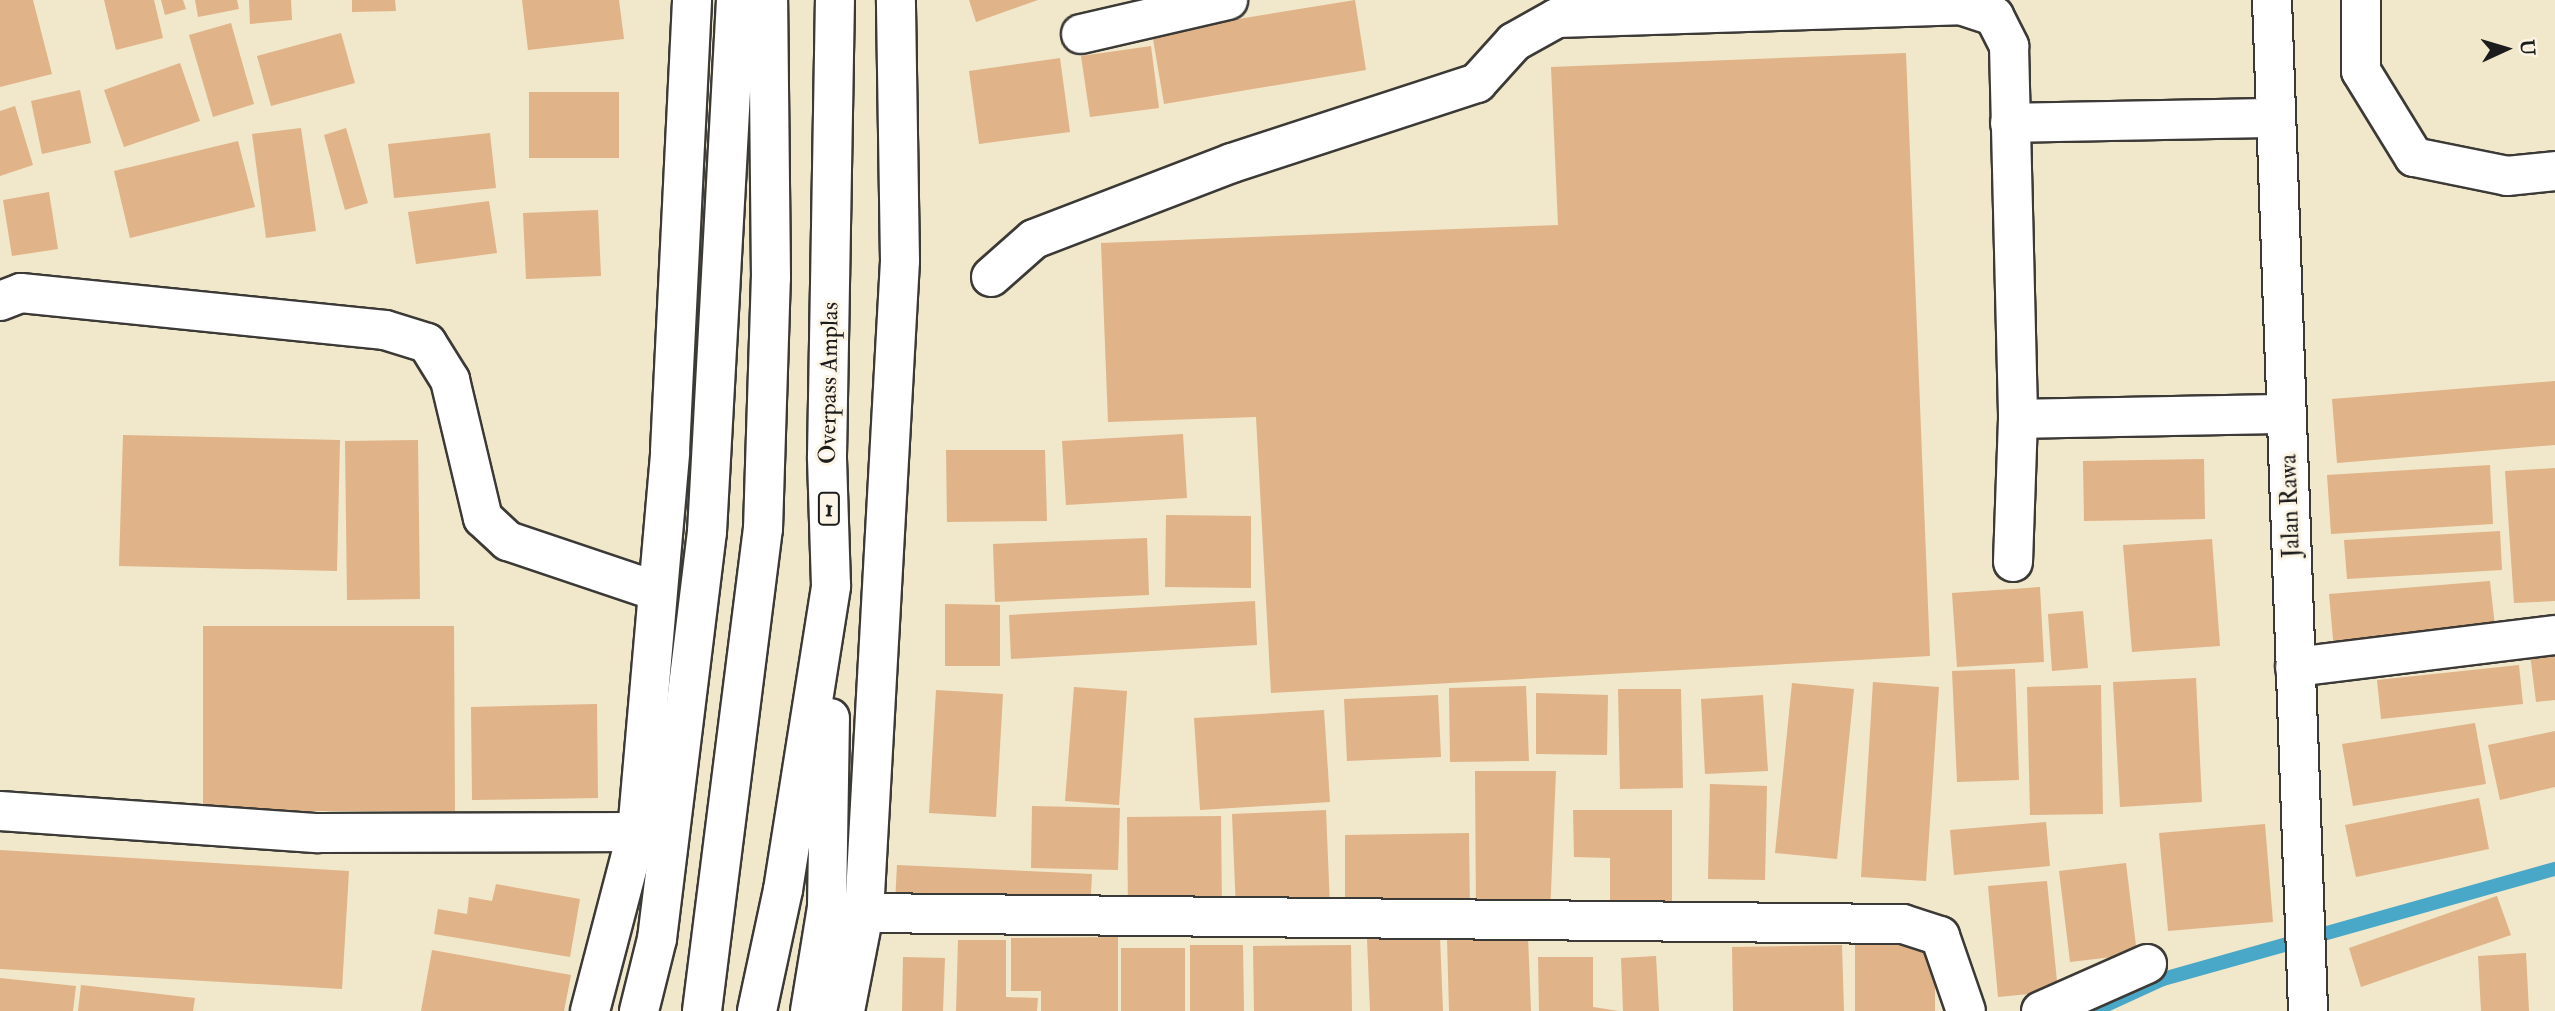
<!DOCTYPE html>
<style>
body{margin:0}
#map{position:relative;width:2555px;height:1011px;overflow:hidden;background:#f1e7ca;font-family:"IM FELL Double Pica",serif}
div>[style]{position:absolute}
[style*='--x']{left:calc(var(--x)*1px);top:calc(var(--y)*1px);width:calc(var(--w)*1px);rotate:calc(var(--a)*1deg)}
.stream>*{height:14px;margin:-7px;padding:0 7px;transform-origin:7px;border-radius:7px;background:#49a7c7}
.building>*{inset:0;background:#e0b388}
.roads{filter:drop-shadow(2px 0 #3c3a36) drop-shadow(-2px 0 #3c3a36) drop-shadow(0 2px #3c3a36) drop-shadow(0 -2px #3c3a36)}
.minor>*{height:38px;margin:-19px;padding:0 19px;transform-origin:19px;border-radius:19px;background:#fff}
.highway>*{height:38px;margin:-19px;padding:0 19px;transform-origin:19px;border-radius:19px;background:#fff}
span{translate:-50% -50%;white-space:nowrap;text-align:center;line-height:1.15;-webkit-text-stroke:6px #fcf5e5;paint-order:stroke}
.shield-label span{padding:2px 5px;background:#fcf5e5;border:2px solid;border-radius:5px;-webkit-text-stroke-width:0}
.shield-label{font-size:23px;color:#1c1c1c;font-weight:700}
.street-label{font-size:24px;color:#1c1c1c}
.north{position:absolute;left:2471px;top:14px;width:70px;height:70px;-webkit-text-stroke:5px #fcf5e5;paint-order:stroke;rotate:86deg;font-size:19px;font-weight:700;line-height:28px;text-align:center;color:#1c1c1c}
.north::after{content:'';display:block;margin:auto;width:24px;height:32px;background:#1c1c1c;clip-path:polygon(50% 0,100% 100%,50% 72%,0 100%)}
</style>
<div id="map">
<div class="stream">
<i style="--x:2093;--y:1011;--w:77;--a:-24.6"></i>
<i style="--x:2163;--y:979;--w:407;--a:-15.7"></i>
</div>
<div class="building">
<i style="clip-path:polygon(0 0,33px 0,52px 74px,0 87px)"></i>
<i style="clip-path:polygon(104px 0,154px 0,163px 38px,116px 50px)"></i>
<i style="clip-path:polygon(161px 0,183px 0,186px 9px,165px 15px)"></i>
<i style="clip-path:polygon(195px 0,237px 0,239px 9px,198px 17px)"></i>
<i style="clip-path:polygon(249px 0,291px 0,292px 20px,250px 24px)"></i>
<i style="clip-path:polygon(352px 0,395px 0,396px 11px,352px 12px)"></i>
<i style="clip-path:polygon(522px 0,619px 0,624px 39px,528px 50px)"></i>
<i style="clip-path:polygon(969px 0,1038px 0,976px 22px)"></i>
<i style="clip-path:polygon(1355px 0,1366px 70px,1164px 104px,1152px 33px)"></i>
<i style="clip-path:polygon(231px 23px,254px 104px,213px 117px,189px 35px)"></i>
<i style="clip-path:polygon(341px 33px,355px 83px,271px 106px,257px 56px)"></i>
<i style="clip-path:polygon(1151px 46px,1159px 108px,1090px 117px,1081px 56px)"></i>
<i style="clip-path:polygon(1906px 53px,1930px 656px,1271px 693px,1256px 417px,1108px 422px,1101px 243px,1558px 225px,1551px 67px)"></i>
<i style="clip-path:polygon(1060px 58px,1070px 132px,979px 144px,969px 71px)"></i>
<i style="clip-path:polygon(180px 63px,200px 121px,124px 147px,104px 90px)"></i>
<i style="clip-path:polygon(80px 90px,91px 143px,42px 154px,31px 101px)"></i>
<i style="clip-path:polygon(529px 92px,619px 92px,619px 158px,529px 158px)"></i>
<i style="clip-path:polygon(15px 106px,33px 165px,0 176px,0 111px)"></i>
<i style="clip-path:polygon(301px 128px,316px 231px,266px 238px,252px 134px)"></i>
<i style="clip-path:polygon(346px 128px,368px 203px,345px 210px,324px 135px)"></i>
<i style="clip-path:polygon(490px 133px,496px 188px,394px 198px,388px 144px)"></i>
<i style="clip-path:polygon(238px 141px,255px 207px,130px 238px,114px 171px)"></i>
<i style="clip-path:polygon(49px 192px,58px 249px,12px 256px,3px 200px)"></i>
<i style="clip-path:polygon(489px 201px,497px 253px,416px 264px,408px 212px)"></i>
<i style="clip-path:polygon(598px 210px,601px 276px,526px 279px,523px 213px)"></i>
<i style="clip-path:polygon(2555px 381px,2555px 445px,2337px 463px,2332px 399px)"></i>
<i style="clip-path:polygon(1183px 434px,1187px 498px,1066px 505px,1062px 441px)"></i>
<i style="clip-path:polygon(123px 435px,340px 440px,337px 571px,119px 566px)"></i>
<i style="clip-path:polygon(418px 440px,420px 599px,347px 600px,345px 441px)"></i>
<i style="clip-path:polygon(946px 450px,1045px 450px,1047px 521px,947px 522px)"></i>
<i style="clip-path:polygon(2204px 459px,2205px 519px,2084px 521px,2083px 461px)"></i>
<i style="clip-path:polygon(2490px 465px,2493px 524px,2331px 534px,2327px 475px)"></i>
<i style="clip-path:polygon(2555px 468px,2555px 601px,2514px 603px,2505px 471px)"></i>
<i style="clip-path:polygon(1166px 515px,1251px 516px,1251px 588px,1165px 587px)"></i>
<i style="clip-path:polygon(2500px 531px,2502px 570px,2347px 579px,2344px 540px)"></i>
<i style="clip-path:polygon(1147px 538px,1149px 595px,995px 602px,993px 544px)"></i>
<i style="clip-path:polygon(2212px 539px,2220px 646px,2132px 652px,2123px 545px)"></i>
<i style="clip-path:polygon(2490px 581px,2496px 636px,2334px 650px,2329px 594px)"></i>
<i style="clip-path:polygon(2040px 587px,2044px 662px,1957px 667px,1952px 593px)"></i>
<i style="clip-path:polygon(1255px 601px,1257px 645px,1011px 659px,1009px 615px)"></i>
<i style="clip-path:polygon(945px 604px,1000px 605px,1000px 666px,945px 666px)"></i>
<i style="clip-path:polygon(2083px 611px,2088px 668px,2052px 671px,2048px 614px)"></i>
<i style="clip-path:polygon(203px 626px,454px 626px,455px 811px,203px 811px)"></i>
<i style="clip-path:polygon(2555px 651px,2555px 700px,2536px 702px,2530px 654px)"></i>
<i style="clip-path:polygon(2519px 665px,2523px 704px,2381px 719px,2377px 680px)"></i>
<i style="clip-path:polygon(2015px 669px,2019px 780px,1957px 782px,1952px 671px)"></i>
<i style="clip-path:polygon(2196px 678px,2202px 802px,2120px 807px,2113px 682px)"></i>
<i style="clip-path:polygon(1873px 682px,1939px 687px,1926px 881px,1861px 877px)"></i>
<i style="clip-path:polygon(1792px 683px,1854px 689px,1837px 859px,1775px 853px)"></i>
<i style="clip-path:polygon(2101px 685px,2103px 814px,2030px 815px,2027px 687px)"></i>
<i style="clip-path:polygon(1526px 686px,1529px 761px,1450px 762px,1449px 688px)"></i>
<i style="clip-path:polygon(1074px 687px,1127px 691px,1119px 805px,1065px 801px)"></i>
<i style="clip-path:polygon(1618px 689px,1681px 689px,1683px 788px,1620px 789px)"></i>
<i style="clip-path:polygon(936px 690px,1003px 694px,996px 817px,929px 813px)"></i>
<i style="clip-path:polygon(1536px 693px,1608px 695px,1607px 755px,1536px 754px)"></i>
<i style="clip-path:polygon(1438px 695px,1441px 757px,1347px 761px,1344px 699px)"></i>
<i style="clip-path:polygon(1763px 695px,1768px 771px,1705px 774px,1701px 699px)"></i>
<i style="clip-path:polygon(597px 704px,598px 798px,472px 800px,471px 707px)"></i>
<i style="clip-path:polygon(1324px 710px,1330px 802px,1200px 810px,1194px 718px)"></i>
<i style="clip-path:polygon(2475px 723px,2486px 784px,2353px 806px,2342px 744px)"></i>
<i style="clip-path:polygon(2555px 731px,2555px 787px,2500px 800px,2488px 745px)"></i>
<i style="clip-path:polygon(1475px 771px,1556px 771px,1550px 915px,1476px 917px)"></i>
<i style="clip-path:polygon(1710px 784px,1767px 786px,1765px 880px,1708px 879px)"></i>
<i style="clip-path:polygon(2479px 798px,2489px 849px,2356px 877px,2345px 825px)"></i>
<i style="clip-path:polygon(1032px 806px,1120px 808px,1118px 870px,1031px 868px)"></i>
<i style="clip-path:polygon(1326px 810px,1330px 907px,1236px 911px,1232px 814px)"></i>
<i style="clip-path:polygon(1573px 810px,1672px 810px,1672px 909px,1610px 910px,1610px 858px,1574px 857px)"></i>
<i style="clip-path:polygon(1221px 816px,1222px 909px,1128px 910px,1127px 817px)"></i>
<i style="clip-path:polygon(2046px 822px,2050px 866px,1954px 875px,1950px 830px)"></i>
<i style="clip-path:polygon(2265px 824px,2273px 922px,2168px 931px,2159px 833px)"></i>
<i style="clip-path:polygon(1469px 833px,1470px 912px,1345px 914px,1345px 835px)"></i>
<i style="clip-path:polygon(0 850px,349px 871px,342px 989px,0 969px)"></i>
<i style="clip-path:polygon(2126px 863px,2137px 954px,2070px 962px,2059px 871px)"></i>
<i style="clip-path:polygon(897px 865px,1092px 874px,1090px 912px,895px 903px)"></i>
<i style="clip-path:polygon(2047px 881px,2058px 991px,1998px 997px,1988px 886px)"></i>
<i style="clip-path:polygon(496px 884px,580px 899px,570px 957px,434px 934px,438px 909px,467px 914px,469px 897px,492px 901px)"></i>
<i style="clip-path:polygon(2497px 896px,2511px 935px,2361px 987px,2349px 948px)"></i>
<i style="clip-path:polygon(1528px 936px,1531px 1011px,1449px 1011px,1447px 938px)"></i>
<i style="clip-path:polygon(1118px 937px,1118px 1011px,1041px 1011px,1041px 991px,1011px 991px,1011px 938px)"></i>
<i style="clip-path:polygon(1440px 937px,1443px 1011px,1370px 1011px,1367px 939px)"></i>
<i style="clip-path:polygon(958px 940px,1006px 940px,1006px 997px,1038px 998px,1037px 1011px,956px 1011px)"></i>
<i style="clip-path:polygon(1935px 940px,1935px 1011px,1855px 1011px,1855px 941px)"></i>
<i style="clip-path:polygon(1190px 945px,1243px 945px,1244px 1011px,1190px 1011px)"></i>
<i style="clip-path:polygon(1351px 945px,1352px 1011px,1254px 1011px,1253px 946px)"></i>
<i style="clip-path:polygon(1842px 945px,1844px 1011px,1733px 1011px,1732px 947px)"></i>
<i style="clip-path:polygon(1121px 948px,1185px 948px,1185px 1011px,1121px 1011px)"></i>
<i style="clip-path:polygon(432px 950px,571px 975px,564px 1011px,421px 1011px)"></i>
<i style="clip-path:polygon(2526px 953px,2529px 1011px,2481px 1011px,2478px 956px)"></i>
<i style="clip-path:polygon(1656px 956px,1659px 1011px,1623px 1011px,1621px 958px)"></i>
<i style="clip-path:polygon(903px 957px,945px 958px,943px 1011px,902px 1011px)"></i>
<i style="clip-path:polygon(1538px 957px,1593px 957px,1593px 1007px,1619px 1011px,1539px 1011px)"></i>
<i style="clip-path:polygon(0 978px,76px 986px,73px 1011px,0 1011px)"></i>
<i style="clip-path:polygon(81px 985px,195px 998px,193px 1011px,78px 1011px)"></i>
</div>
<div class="roads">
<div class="minor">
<i style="--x:2272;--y:0;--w:1012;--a:87.96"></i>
<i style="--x:2361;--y:0;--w:71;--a:90"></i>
<i style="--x:2361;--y:71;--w:101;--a:58.4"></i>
<i style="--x:2414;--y:157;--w:95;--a:11.5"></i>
<i style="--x:2507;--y:176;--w:48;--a:-5.9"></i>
<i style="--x:1081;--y:34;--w:151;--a:-13"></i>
<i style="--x:2010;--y:123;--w:266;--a:-1.1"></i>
<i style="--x:991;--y:277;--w:57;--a:-41.5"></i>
<i style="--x:1034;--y:239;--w:212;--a:-21"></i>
<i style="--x:1232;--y:163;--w:258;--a:-18.1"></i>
<i style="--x:1477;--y:83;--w:55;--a:-47.9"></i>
<i style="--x:1514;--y:42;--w:49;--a:-29.2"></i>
<i style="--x:1557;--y:18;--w:403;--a:-1.8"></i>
<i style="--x:1960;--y:5;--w:36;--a:18"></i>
<i style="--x:1994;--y:16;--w:34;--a:63"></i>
<i style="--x:2009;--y:46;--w:373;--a:88.6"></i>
<i style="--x:0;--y:301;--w:22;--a:-21"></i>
<i style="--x:21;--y:293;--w:366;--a:5.8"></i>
<i style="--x:385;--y:330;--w:44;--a:17.2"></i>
<i style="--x:427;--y:343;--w:44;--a:58.1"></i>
<i style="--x:450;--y:380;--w:142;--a:76.6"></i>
<i style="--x:483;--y:518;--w:34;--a:43"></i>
<i style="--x:508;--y:541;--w:157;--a:18.6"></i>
<i style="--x:2013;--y:562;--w:143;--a:-88"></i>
<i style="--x:2018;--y:419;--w:269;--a:-1.1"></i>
<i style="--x:2295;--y:667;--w:262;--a:-7"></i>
<i style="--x:0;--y:811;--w:319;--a:4"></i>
<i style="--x:318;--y:833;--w:319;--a:-0.2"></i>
<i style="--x:864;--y:913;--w:1039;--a:0.61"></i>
<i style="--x:1903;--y:924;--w:39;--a:18"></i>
<i style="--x:1940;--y:936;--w:79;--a:70.9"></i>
<i style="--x:2041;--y:1011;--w:116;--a:-23.9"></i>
</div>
<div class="highway">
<i style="--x:590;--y:1011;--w:185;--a:-75.3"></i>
<i style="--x:637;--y:832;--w:382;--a:-85"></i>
<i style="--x:670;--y:451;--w:452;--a:-87.2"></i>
<i style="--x:639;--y:1011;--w:74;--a:-76"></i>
<i style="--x:657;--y:939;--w:410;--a:-83"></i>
<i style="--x:707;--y:532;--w:533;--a:-86.88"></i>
<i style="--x:702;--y:1011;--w:486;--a:-82.8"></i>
<i style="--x:763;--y:529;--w:251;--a:-88.2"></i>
<i style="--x:771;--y:278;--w:278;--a:-90.6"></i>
<i style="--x:757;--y:1011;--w:124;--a:-77.9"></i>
<i style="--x:783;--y:890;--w:308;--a:-81"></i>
<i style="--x:831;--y:586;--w:130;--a:-91.8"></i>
<i style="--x:827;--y:456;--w:456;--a:-89"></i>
<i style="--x:810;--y:1011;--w:105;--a:-80.7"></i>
<i style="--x:827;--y:907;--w:189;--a:-89.1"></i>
<i style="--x:845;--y:1011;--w:100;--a:-79"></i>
<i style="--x:864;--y:913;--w:653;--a:-86.84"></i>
<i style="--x:900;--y:261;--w:261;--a:-90.9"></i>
</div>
</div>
<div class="shield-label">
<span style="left:829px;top:509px">1</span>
</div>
<div class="street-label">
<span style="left:829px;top:383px;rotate:-89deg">Overpass Amplas</span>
<span style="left:2290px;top:506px;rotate:-92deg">Jalan Rawa</span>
</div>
<div class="north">U</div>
</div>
